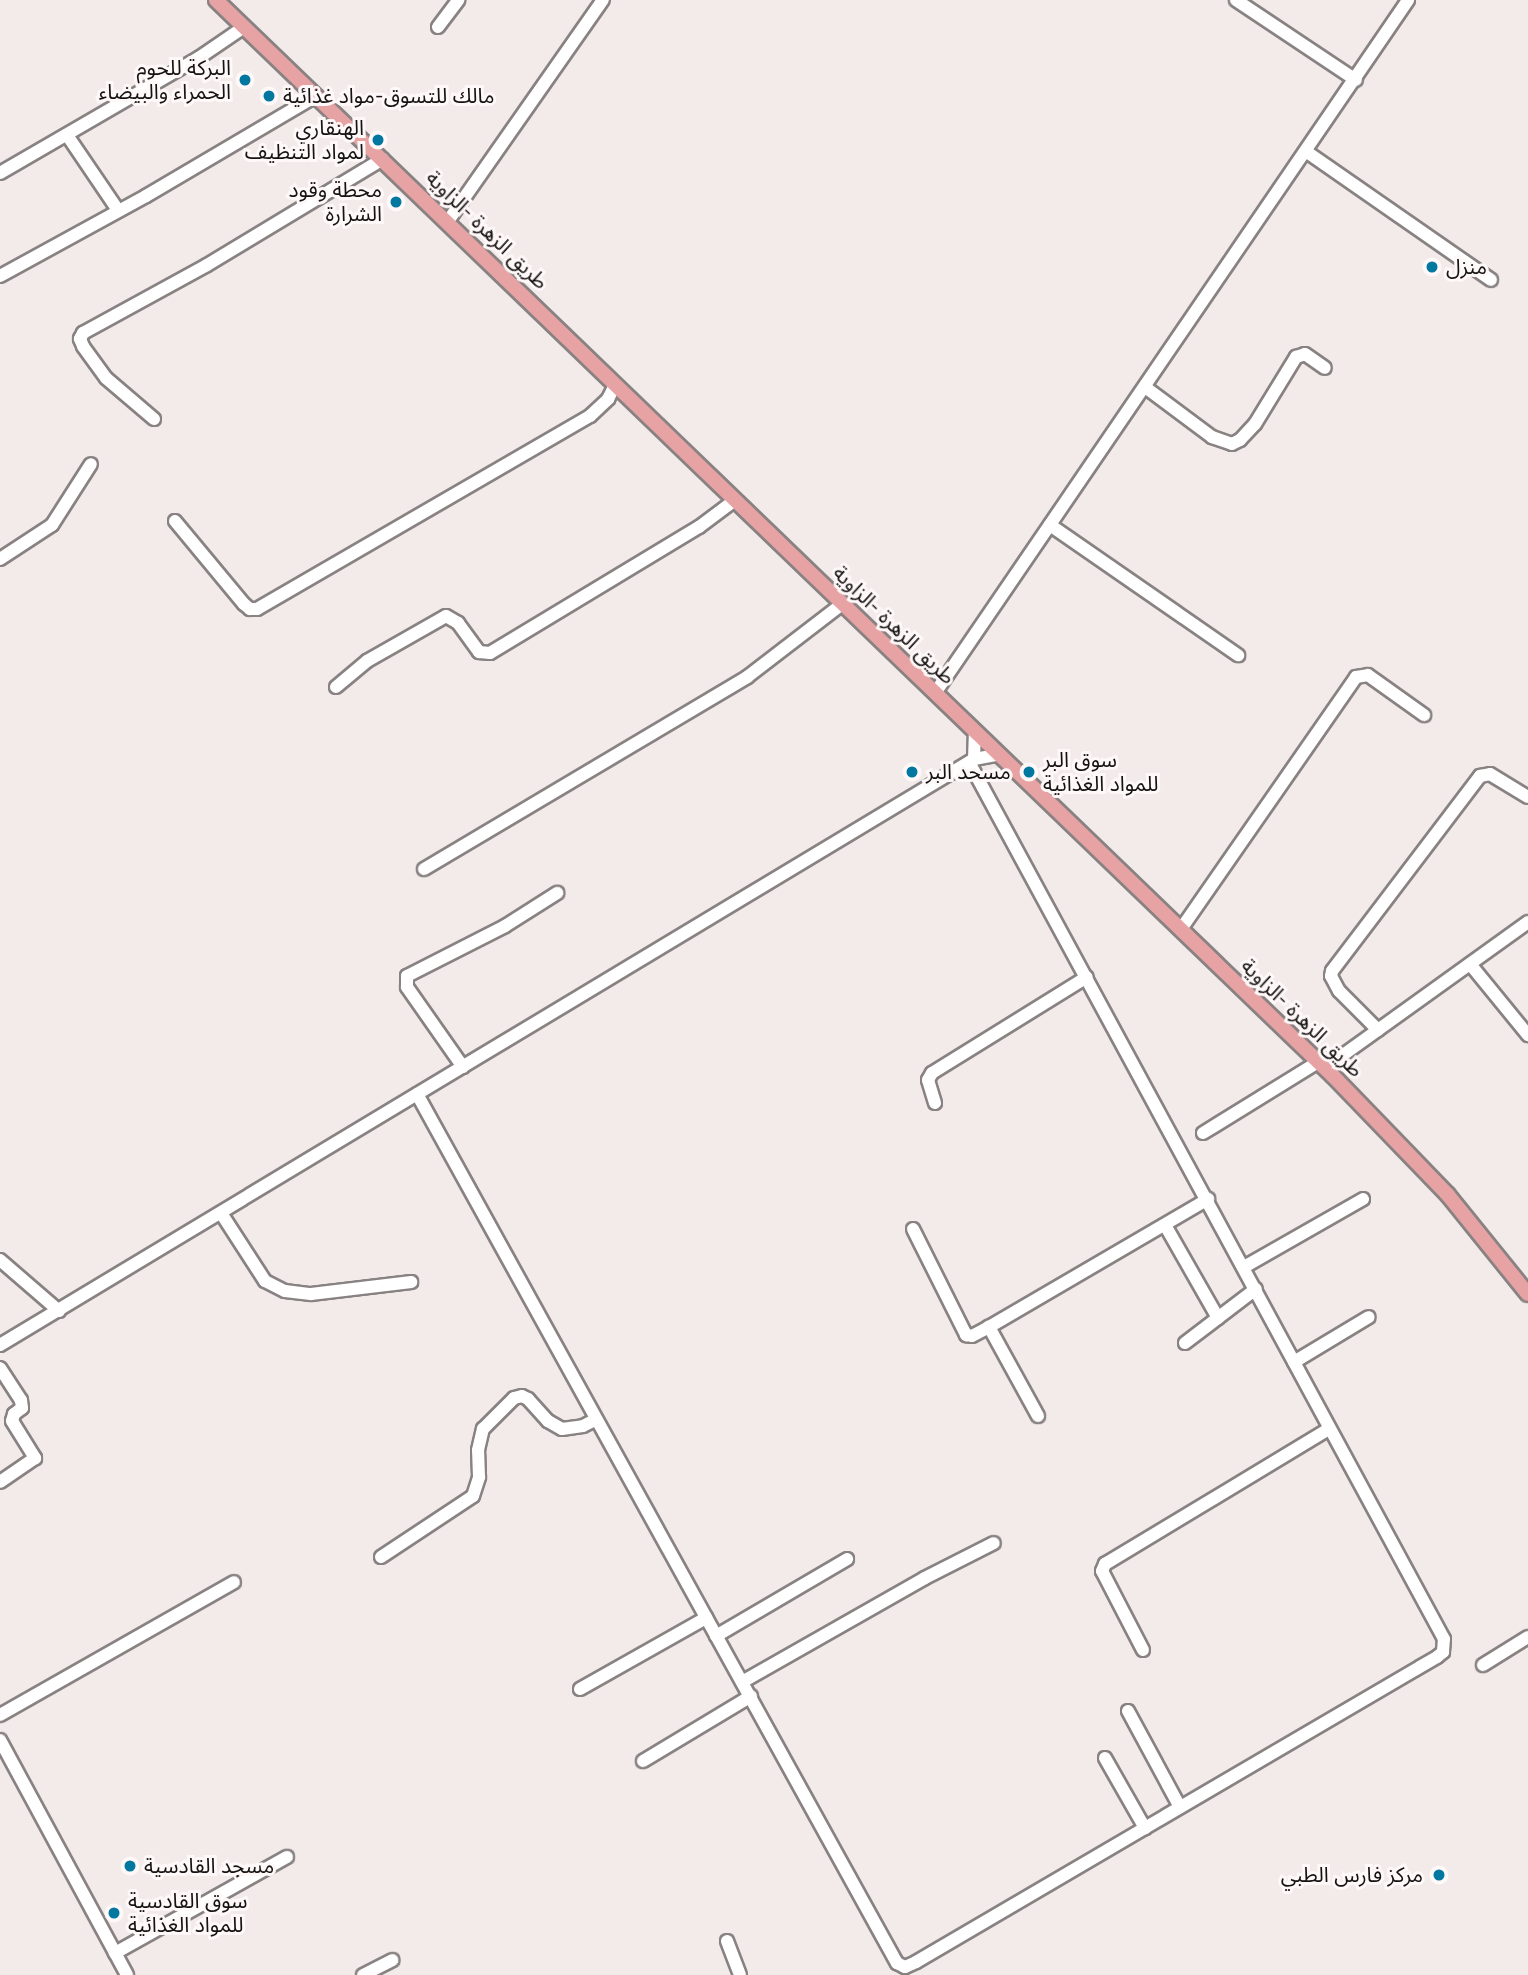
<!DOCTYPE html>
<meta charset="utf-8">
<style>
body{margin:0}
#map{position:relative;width:1528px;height:1975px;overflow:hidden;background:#f2ebea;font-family:"Nunito Sans","Noto Sans Arabic",sans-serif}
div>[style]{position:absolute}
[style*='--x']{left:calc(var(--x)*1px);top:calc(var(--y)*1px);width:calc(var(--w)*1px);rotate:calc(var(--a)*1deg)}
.roads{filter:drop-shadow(2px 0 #898282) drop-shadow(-2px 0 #898282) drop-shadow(0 2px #898282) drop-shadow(0 -2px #898282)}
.minor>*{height:12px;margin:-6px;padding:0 6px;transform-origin:6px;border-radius:6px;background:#fff}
.major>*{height:14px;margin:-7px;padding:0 7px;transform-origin:7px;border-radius:7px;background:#e7a3a3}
.dots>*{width:19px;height:19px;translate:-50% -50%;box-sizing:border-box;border:4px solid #fff8f8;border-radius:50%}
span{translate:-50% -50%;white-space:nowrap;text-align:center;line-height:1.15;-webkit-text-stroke:6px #fff8f8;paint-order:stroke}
.poi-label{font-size:21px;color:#151312}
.right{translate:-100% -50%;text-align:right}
.left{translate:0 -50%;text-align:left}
.street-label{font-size:21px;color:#151312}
</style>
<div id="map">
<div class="roads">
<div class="minor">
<i style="--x:1236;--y:0;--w:144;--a:33.7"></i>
<i style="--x:438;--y:27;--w:34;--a:-53"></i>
<i style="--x:67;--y:135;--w:91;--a:55.8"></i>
<i style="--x:1307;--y:152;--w:224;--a:34.8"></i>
<i style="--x:0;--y:173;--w:231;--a:-30.1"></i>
<i style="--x:200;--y:57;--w:53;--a:-34.3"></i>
<i style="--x:448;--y:221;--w:270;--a:-55"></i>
<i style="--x:0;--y:276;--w:166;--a:-28.7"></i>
<i style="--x:146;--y:196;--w:195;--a:-30.5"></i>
<i style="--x:1145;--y:387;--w:84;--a:36.7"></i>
<i style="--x:1212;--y:437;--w:21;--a:19"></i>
<i style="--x:1232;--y:444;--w:9;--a:-27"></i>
<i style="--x:1240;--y:440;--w:22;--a:-47"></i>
<i style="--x:1255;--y:424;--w:79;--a:-58.5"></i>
<i style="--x:1296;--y:357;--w:9;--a:-18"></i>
<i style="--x:1305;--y:354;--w:24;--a:35"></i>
<i style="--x:154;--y:419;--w:63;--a:-139.5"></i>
<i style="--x:106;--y:378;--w:39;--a:-126"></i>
<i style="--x:83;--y:346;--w:8;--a:-113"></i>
<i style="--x:80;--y:339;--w:7;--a:-63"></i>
<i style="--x:83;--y:333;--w:141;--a:-28.7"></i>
<i style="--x:207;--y:265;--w:205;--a:-31.1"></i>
<i style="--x:175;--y:521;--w:108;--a:50.3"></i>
<i style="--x:244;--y:604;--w:8;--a:40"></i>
<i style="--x:250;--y:609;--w:7;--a:0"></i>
<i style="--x:257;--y:609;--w:385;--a:-30.1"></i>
<i style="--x:590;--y:416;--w:25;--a:-43"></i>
<i style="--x:608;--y:399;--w:16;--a:-63"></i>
<i style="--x:1050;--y:525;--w:229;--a:34.7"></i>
<i style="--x:0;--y:559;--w:62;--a:-33.2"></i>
<i style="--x:52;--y:525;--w:72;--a:-57.4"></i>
<i style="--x:336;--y:687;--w:40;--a:-40"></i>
<i style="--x:367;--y:661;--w:91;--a:-29.7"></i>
<i style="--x:446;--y:616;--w:14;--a:30"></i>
<i style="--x:458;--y:623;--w:36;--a:54"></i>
<i style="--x:479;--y:652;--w:11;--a:5"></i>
<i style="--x:490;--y:653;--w:244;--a:-31.1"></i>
<i style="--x:699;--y:527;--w:45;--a:-36.9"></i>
<i style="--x:935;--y:693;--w:839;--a:-55.68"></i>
<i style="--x:974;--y:759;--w:26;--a:-88"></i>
<i style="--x:424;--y:869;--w:376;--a:-30.7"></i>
<i style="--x:747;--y:677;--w:120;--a:-37.5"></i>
<i style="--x:1181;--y:929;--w:307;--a:-55.2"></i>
<i style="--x:1356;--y:677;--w:12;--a:-9"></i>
<i style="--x:1368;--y:675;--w:69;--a:35.5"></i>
<i style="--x:1470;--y:964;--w:92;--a:50.8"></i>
<i style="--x:1378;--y:1030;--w:55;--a:-135"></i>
<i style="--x:1339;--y:991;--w:17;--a:-118"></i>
<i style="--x:1331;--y:976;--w:5;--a:-79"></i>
<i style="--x:1332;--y:971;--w:245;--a:-52.8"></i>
<i style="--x:1480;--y:776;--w:10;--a:-11"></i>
<i style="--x:1490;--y:774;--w:44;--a:31.2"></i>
<i style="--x:463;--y:1067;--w:98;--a:-125"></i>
<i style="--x:407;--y:987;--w:11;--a:-90"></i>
<i style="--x:407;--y:976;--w:110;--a:-27"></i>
<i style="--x:505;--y:926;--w:62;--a:-32.4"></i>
<i style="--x:417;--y:1094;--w:993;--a:61.09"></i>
<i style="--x:897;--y:1963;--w:9;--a:27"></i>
<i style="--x:905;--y:1967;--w:12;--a:-24"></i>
<i style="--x:916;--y:1962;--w:604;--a:-30.35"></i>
<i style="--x:1437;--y:1657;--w:8;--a:-40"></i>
<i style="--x:1443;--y:1652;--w:13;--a:-86"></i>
<i style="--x:1444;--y:1639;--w:997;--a:-118.44"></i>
<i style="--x:935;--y:1103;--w:24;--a:-107"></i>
<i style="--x:928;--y:1080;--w:8;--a:-60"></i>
<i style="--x:932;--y:1073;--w:182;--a:-31.8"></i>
<i style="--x:1203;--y:1133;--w:135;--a:-31.7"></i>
<i style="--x:1318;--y:1062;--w:26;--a:-16"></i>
<i style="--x:1343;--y:1055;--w:228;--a:-35.7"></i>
<i style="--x:221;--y:1213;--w:81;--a:57.1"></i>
<i style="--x:265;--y:1281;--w:22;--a:27"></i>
<i style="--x:285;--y:1291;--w:26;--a:7"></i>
<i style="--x:311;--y:1294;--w:101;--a:-6.8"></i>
<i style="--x:1165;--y:1225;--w:107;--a:60.3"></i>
<i style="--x:913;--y:1229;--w:119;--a:63.4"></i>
<i style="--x:966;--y:1335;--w:6;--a:9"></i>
<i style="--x:972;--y:1336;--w:19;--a:-28"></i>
<i style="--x:0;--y:1260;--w:78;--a:40.8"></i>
<i style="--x:1244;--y:1267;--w:137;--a:-29.7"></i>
<i style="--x:1185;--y:1343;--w:89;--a:-37.3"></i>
<i style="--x:0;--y:1345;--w:1137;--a:-31.03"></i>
<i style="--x:974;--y:759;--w:22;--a:-10"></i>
<i style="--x:1294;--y:1362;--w:87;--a:-31"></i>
<i style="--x:0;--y:1368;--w:38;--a:57"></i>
<i style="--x:21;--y:1400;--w:8;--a:83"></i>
<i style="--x:22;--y:1408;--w:10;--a:143"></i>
<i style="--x:14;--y:1414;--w:7;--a:106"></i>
<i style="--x:12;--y:1421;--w:44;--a:58.1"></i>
<i style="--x:35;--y:1458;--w:42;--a:145.6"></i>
<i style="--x:1038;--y:1416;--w:102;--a:-118.8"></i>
<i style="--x:989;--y:1327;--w:254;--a:-30.3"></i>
<i style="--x:381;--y:1557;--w:110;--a:-33.5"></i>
<i style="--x:473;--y:1496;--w:20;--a:-72"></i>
<i style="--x:479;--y:1477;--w:27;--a:-92"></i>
<i style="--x:478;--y:1450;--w:22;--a:-77"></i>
<i style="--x:483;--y:1429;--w:44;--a:-45"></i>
<i style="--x:514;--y:1398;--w:8;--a:-14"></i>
<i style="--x:522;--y:1396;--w:7;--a:27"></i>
<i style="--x:528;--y:1399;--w:30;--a:48"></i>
<i style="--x:548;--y:1421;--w:16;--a:30"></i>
<i style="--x:562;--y:1429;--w:21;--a:-8"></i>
<i style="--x:583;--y:1426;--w:13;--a:-27"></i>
<i style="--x:716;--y:1636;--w:152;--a:-30.4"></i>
<i style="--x:1143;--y:1650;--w:89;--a:-117.4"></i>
<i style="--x:1102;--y:1571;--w:8;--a:-67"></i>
<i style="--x:1105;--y:1564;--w:262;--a:-31.1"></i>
<i style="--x:1483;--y:1665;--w:53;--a:-31.9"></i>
<i style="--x:742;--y:1682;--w:210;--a:-29.6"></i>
<i style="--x:925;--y:1578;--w:77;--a:-26.9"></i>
<i style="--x:580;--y:1689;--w:145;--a:-29.4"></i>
<i style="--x:1128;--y:1711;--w:109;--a:61.6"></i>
<i style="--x:0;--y:1715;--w:269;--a:-29.6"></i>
<i style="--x:0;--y:1740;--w:267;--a:61.6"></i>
<i style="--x:1105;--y:1758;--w:81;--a:60.3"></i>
<i style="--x:643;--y:1761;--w:126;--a:-31"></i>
<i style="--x:727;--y:1941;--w:36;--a:69"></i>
<i style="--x:115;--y:1953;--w:197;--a:-29.2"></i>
<i style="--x:363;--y:1975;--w:33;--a:-27"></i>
</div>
<div class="major">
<i style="--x:216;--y:0;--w:1551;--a:43.93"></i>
<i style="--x:1333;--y:1076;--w:165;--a:46"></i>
<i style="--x:1448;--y:1195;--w:127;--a:51.1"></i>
</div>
</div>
<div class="dots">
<i style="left:245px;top:80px;background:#0278a1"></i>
<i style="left:269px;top:96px;background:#0278a1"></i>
<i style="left:378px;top:140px;background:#0278a1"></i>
<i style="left:396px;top:202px;background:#0278a1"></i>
<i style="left:1432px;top:267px;background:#0278a1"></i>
<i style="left:912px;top:772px;background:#0278a1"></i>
<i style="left:1029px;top:772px;background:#0278a1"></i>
<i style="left:130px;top:1866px;background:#0278a1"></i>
<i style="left:1439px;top:1875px;background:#0278a1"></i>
<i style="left:114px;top:1913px;background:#0278a1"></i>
</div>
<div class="poi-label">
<span class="right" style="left:231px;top:80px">البركة للحوم<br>الحمراء والبيضاء</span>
<span class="left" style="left:283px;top:96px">مالك للتسوق-مواد غذائية</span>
<span class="right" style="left:364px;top:140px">الهنقاري<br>لمواد التنظيف</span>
<span class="right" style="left:382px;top:202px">محطة وقود<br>الشرارة</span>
<span class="left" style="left:1446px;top:267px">منزل</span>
<span class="left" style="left:1043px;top:772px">سوق البر<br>للمواد الغذائية</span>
<span class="left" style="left:926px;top:772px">مسحد البر</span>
<span class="left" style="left:144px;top:1866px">مسجد القادسية</span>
<span class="right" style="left:1423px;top:1875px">مركز فارس الطبي</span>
<span class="left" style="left:128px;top:1913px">سوق القادسية<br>للمواد الغذائية</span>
</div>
<div class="street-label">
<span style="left:487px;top:230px;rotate:44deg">طريق الزهرة -الزاوية</span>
<span style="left:894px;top:625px;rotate:44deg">طريق الزهرة -الزاوية</span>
<span style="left:1302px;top:1018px;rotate:44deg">طريق الزهرة -الزاوية</span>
</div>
</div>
